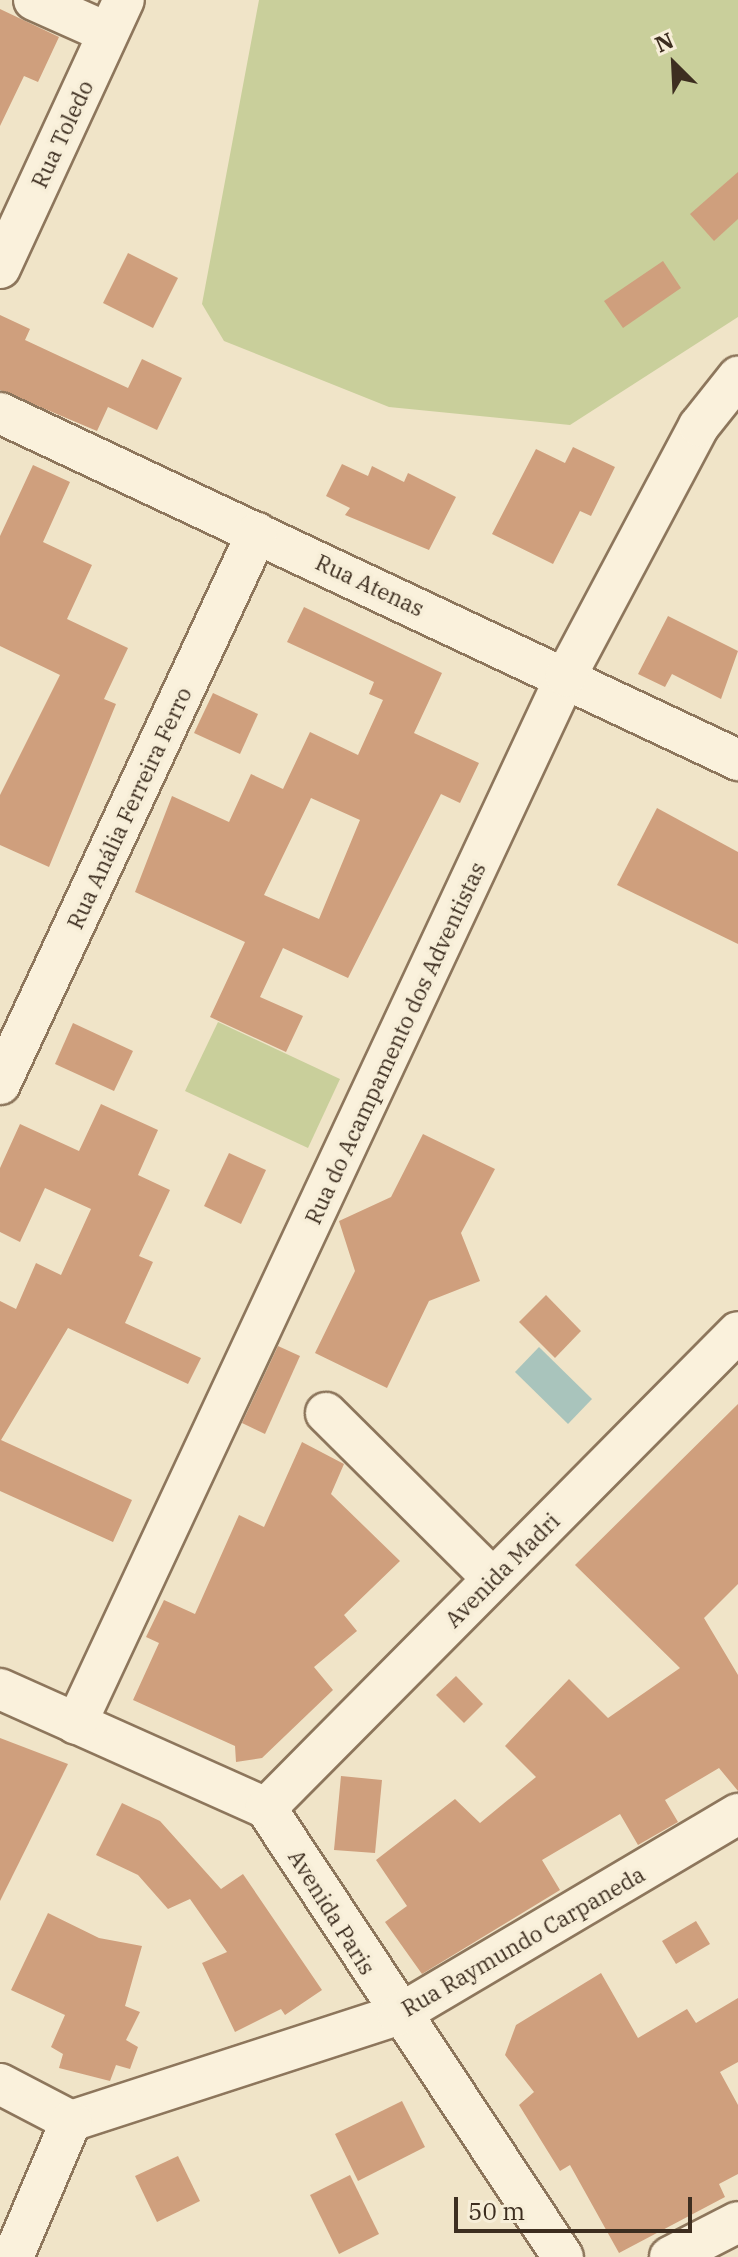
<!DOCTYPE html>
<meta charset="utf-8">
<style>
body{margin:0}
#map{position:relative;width:738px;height:2257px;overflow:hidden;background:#f0e4c8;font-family:"IBM Plex Serif",serif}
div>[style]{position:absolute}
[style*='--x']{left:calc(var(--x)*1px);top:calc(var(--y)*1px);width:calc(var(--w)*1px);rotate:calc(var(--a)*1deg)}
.green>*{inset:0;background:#c9cf9b}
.water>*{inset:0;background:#a9c4bc}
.building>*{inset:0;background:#cf9f7d}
.roads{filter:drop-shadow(2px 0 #8d765c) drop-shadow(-2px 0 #8d765c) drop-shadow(0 2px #8d765c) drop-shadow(0 -2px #8d765c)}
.minor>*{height:40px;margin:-20px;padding:0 20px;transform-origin:20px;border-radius:20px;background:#faf1dc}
span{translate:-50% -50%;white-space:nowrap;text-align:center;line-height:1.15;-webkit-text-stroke:7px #f7eed8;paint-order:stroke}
.street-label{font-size:22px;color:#3d2e20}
.north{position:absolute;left:634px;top:24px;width:80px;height:80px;-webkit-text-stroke:6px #f7eed8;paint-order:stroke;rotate:336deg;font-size:22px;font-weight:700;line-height:32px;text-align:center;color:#3d2e20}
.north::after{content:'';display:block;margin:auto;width:28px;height:36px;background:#3d2e20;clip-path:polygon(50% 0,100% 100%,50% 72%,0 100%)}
.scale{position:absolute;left:454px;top:2197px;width:238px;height:36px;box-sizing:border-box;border:4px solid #3d2e20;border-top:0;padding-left:10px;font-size:24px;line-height:28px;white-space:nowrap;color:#3d2e20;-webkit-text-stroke:6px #f7eed8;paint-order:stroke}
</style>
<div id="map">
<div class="green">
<i style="clip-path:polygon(259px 0,738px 0,738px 317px,570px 425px,389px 407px,224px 341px,202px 304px)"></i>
<i style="clip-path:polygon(218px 1022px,340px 1079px,308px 1148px,185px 1091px)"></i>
</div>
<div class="water">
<i style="clip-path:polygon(539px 1347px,592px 1399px,568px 1424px,515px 1372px)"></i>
</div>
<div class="building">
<i style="clip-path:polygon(0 9px,59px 37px,38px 82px,24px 76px,0 126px)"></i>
<i style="clip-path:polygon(738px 172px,738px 219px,714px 241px,690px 214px)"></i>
<i style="clip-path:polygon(128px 253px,178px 278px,153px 328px,103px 303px)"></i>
<i style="clip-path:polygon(663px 261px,681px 288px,623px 328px,604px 301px)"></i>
<i style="clip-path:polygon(0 315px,30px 329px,25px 340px,128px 388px,142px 359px,182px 378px,157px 430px,108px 407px,97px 431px,0 390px)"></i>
<i style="clip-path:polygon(573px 447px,615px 467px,591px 516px,580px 511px,553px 564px,492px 534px,536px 449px,565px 463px)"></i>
<i style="clip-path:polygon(342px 464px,368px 476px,372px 466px,404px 482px,408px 473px,456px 497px,429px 550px,345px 515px,350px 508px,326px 496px)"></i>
<i style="clip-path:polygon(33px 465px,70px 482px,43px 542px,92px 565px,67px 619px,128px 648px,104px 699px,116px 704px,49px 867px,0 845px,0 795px,60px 675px,0 646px,0 536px)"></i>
<i style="clip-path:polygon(evenodd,304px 607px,442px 673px,414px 733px,479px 763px,460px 803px,441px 794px,348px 978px,283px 948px,260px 997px,303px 1016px,286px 1052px,210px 1017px,245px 942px,135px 892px,172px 796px,229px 822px,251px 774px,283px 789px,310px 732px,358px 755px,383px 700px,369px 694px,374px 682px,287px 642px,304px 607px,311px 798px,360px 820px,319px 919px,264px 895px,311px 798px)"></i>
<i style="clip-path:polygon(668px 616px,738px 651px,721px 699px,672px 674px,665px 687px,638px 674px)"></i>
<i style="clip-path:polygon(213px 693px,258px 714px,240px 754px,194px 733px)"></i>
<i style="clip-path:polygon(657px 808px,738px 852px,738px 944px,617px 885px)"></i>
<i style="clip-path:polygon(73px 1023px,133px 1051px,114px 1091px,55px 1064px)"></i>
<i style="clip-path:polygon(101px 1104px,158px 1130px,138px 1175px,170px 1190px,139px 1256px,153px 1262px,125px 1323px,201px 1358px,188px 1384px,68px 1328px,1px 1440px,132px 1500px,113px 1542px,0 1491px,0 1301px,16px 1309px,36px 1263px,61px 1275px,91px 1209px,45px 1188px,20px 1242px,0 1232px,0 1168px,20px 1124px,79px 1151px)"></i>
<i style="clip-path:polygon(423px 1134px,495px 1169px,461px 1233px,480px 1281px,429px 1301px,387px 1388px,315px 1353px,355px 1271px,339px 1221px,391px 1197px)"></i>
<i style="clip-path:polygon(229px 1153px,266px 1170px,241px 1224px,204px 1206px)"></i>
<i style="clip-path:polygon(546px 1295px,581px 1331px,555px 1358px,519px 1322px)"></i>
<i style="clip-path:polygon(278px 1346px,300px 1356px,265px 1434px,242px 1423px)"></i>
<i style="clip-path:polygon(738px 1404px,738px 1584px,704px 1618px,738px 1675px,738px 1791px,719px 1768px,665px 1800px,678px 1822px,638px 1845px,620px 1814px,542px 1860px,560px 1890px,422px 1974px,385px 1922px,407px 1906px,376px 1860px,455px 1799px,480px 1823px,536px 1777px,505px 1746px,569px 1679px,608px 1718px,680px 1668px,575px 1565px)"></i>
<i style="clip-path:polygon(302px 1442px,344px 1464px,331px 1494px,400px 1561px,344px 1615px,357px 1631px,314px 1667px,333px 1690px,262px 1758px,236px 1762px,235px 1746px,133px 1700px,159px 1643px,146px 1637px,164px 1600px,195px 1614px,239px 1515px,264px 1527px)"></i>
<i style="clip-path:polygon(456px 1676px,483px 1704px,464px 1723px,436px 1695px)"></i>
<i style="clip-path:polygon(0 1738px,68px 1764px,0 1901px)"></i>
<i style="clip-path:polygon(341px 1776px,382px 1780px,375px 1853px,334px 1850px)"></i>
<i style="clip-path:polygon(122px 1803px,160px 1821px,221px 1889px,243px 1874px,322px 1990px,285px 2015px,281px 2009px,235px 2032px,202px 1963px,227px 1952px,190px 1899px,168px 1909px,138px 1875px,96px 1855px)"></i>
<i style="clip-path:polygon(48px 1913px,99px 1938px,142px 1946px,125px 2006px,140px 2012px,126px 2040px,138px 2047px,130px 2069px,116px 2065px,110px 2081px,59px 2068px,63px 2054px,51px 2047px,65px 2015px,11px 1990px)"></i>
<i style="clip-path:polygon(696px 1921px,710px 1944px,676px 1964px,662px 1941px)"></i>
<i style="clip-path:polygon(601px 1973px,638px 2038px,687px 2009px,696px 2023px,738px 1998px,738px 2062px,720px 2072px,738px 2105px,738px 2174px,719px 2184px,725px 2197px,619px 2253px,570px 2165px,560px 2171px,519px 2105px,534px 2092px,505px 2055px,516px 2025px)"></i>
<i style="clip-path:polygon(402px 2101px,425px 2147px,358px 2181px,335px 2134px)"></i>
<i style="clip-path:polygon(178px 2156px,200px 2201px,157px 2222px,135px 2176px)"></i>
<i style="clip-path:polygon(350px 2175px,379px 2234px,339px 2254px,310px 2195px)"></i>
</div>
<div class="roads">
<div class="minor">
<i style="--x:34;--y:0;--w:81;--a:24"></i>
<i style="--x:0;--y:268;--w:295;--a:-65.2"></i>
<i style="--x:0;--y:413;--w:816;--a:25.18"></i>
<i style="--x:0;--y:1084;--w:608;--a:-64.99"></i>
<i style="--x:326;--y:1413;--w:235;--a:44.8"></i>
<i style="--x:0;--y:1689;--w:291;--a:24.1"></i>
<i style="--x:266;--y:1808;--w:538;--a:56.52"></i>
<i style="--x:76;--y:1724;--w:1157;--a:-64.94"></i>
<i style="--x:566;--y:676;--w:283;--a:-62"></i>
<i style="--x:699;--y:426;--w:63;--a:-51.5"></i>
<i style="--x:266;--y:1808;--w:670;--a:-45.24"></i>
<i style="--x:0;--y:2084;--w:80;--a:27.5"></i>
<i style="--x:71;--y:2121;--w:344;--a:-18"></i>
<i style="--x:398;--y:2015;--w:395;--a:-30.6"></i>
<i style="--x:13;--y:2257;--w:148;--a:-66.9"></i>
<i style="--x:670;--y:2257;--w:76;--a:-27.2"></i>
</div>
</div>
<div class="street-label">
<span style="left:62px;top:134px;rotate:-65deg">Rua Toledo</span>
<span style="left:370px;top:585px;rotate:25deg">Rua Atenas</span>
<span style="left:129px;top:808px;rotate:-65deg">Rua Anália Ferreira Ferro</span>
<span style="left:395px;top:1043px;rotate:-65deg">Rua do Acampamento dos Adventistas</span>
<span style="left:502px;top:1570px;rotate:-45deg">Avenida Madri</span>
<span style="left:332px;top:1912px;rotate:58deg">Avenida Paris</span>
<span style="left:523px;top:1941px;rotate:-30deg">Rua Raymundo Carpaneda</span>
</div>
<div class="north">N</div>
<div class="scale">50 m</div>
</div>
